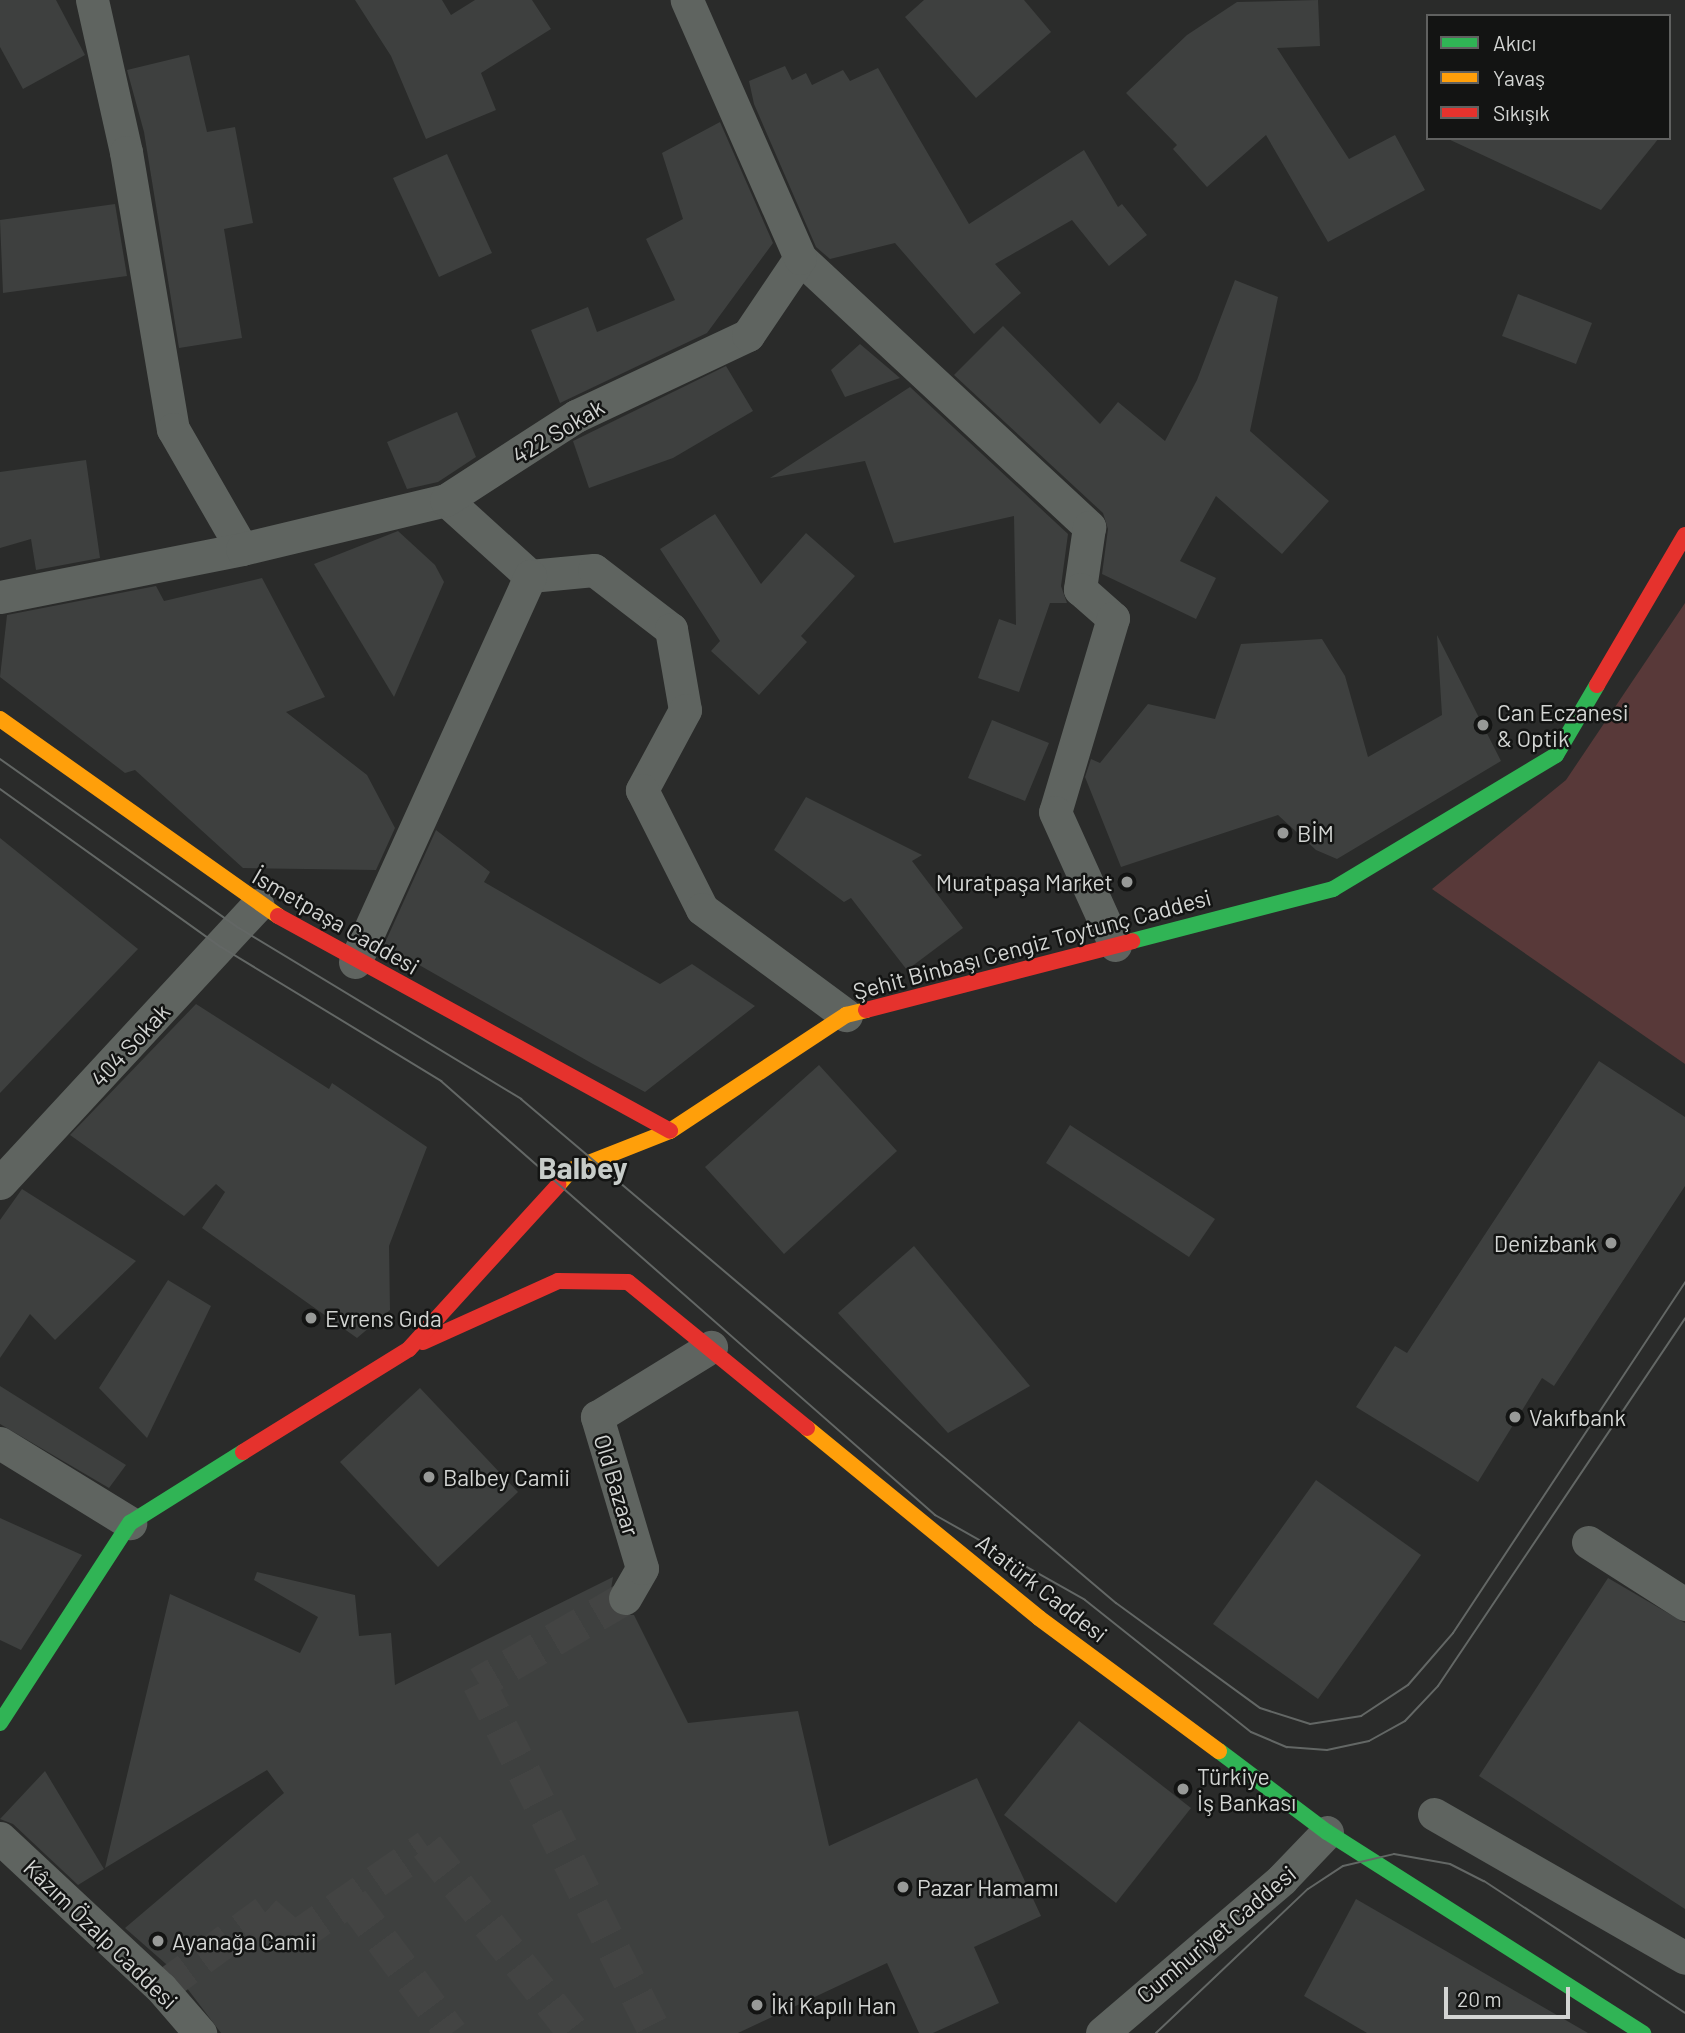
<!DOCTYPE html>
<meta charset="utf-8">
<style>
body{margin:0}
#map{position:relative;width:1685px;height:2033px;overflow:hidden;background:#2a2b2a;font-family:Barlow,sans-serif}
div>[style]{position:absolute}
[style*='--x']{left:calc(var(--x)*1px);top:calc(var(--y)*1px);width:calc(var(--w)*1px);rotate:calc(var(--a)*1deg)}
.green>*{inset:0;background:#583939}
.building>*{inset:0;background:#3e403f}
.street-tunnel>*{height:33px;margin-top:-16.5px;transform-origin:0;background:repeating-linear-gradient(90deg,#434443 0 33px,transparent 0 50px)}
.street>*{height:33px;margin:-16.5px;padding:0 16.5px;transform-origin:16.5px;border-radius:16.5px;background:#5f6460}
.fast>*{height:16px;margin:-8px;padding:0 8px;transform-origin:8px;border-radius:8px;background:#30b455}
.slow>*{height:16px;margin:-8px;padding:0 8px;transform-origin:8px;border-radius:8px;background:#ff9f0a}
.jam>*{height:16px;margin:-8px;padding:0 8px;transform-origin:8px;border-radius:8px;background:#e5322d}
.tram>*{height:2px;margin:-1px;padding:0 1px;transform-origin:1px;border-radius:1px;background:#636765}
.dots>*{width:19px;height:19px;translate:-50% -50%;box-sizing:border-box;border:4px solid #131413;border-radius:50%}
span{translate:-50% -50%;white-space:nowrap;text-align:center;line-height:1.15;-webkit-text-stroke:5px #131413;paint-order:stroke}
.street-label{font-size:23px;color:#d3d5d3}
.poi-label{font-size:23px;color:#d3d5d3}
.left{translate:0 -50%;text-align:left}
.right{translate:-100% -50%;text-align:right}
.district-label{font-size:30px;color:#c7ccc9;font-weight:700}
.legend{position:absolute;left:1426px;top:14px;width:245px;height:126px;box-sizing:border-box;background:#131413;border:2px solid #606160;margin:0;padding:9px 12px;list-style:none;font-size:21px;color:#d3d5d3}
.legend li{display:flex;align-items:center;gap:14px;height:35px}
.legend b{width:35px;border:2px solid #606160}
.scale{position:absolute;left:1444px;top:1987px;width:126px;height:32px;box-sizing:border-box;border:4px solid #d3d5d3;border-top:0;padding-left:9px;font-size:21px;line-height:24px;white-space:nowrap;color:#d3d5d3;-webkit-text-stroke:5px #131413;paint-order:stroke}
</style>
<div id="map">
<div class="green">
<i style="clip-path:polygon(1685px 603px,1685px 1064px,1432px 889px,1566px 780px)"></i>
</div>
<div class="building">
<i style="clip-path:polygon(0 0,56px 0,85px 55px,23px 89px,0 47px)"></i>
<i style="clip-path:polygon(355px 0,442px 0,451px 15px,475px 0,532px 0,551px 29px,481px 73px,496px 110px,426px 139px,391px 56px)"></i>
<i style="clip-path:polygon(924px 0,1024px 0,1051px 32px,976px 98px,905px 17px)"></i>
<i style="clip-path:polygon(1318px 0,1320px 46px,1277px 48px,1349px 159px,1395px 135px,1425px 190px,1328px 242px,1266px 135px,1207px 187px,1173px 149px,1177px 145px,1126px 93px,1187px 35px,1237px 2px)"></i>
<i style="clip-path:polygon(189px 55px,207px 132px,235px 127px,253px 223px,224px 229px,242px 338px,179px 348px,144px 132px,127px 70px)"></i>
<i style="clip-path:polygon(785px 66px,792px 80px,806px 73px,812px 85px,843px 70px,850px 81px,878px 68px,969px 224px,1084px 150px,1118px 207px,1122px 204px,1147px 235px,1109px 266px,1072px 220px,995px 264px,1021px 293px,974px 334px,895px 243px,830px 259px,816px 247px,754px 104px,749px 81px)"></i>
<i style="clip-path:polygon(720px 122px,773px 243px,707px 333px,560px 403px,531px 330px,588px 307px,597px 332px,675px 300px,646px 239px,683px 219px,662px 153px)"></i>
<i style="clip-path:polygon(1446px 138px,1659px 138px,1601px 210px)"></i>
<i style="clip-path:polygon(447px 154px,492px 253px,439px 277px,393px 178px)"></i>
<i style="clip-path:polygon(115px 204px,127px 276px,3px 293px,0 220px)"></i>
<i style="clip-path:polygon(1235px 280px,1278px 297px,1250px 431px,1329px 501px,1282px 554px,1216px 496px,1180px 561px,1216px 578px,1196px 619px,1102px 574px,1108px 529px,1103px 513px,954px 375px,1003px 326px,1100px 424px,1118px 402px,1165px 441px,1197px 380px)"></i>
<i style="clip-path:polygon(1518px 294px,1592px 323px,1576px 364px,1502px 336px)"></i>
<i style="clip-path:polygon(860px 344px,900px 378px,845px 397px,831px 370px)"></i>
<i style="clip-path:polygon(726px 366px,753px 411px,673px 458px,589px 488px,573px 441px)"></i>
<i style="clip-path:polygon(910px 387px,1068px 534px,1061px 586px,1067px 603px,1050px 603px,1019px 692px,978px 678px,999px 619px,1016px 625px,1014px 516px,894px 543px,865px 461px,770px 478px)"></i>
<i style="clip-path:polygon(457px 412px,476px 457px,438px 482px,407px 489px,387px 442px)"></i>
<i style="clip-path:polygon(86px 460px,100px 558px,36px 570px,31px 539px,0 548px,0 472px)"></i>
<i style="clip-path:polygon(715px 514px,761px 584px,806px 533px,855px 576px,801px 636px,807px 642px,759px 695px,711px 651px,720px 641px,660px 549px)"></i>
<i style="clip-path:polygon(398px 531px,435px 565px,444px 582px,394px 697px,314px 564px)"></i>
<i style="clip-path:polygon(262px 578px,325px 697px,286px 712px,367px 775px,395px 828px,376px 870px,243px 868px,135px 770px,125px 773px,0 677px,7px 615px,156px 586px,164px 601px)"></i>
<i style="clip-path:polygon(1437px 635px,1501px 761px,1337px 859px,1316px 850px,1278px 815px,1121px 867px,1085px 777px,1091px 759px,1100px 763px,1148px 704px,1215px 719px,1241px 644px,1322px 639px,1345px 676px,1368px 757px,1442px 715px)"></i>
<i style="clip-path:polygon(992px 720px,1049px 743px,1025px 801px,968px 778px)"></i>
<i style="clip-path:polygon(806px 797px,922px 855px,912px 861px,963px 928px,907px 970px,851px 898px,844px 902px,774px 850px)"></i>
<i style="clip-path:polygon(436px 830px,490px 872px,484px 882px,660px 984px,692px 964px,755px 1006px,645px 1092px,593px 1064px,384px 945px)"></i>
<i style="clip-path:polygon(0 838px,138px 949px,0 1093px)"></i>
<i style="clip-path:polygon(196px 1004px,329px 1089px,332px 1083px,427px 1147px,389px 1246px,390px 1310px,357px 1338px,202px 1228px,225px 1192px,216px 1184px,184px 1216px,70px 1135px)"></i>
<i style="clip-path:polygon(1599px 1061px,1685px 1117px,1685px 1186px,1554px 1386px,1542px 1378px,1478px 1482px,1356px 1407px,1395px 1346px,1407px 1353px)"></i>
<i style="clip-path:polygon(819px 1065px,897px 1151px,784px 1254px,705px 1167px)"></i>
<i style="clip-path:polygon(1070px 1125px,1215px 1219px,1189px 1257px,1046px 1163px)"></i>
<i style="clip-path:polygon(22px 1189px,136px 1261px,55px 1340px,30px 1314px,0 1358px,0 1220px)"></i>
<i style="clip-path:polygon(914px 1246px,1030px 1386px,948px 1433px,838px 1313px)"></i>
<i style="clip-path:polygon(168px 1280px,211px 1306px,147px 1438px,99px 1388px)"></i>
<i style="clip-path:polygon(0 1386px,126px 1465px,109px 1488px,0 1424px)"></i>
<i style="clip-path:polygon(420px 1388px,518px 1492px,438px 1567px,340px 1462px)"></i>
<i style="clip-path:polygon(1316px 1480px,1421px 1555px,1318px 1699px,1213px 1624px)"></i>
<i style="clip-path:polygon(0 1518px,82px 1555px,21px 1650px,0 1640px)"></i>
<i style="clip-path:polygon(257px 1572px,355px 1595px,359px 1636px,391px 1633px,395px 1685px,613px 1577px,608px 1607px,616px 1615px,634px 1615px,688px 1723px,798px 1711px,829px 1846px,977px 1778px,1041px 1916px,974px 1947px,999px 2003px,933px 2033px,919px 2033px,887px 1963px,738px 2033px,221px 2033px,174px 1971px,125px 1928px,284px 1793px,267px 1770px,105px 1868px,170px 1594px,300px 1653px,318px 1617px,254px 1580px)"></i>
<i style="clip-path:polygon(1608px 1578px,1685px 1623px,1685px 1909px,1479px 1776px)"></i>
<i style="clip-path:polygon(1079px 1721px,1191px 1808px,1116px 1903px,1004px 1815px)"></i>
<i style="clip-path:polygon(45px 1771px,104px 1869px,78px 1885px,13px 1824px,0 1819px)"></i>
<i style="clip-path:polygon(1356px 1899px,1588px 2033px,1367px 2033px,1304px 1996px)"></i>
</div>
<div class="street-tunnel">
<i style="--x:625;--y:1598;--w:169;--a:149.8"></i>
<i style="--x:479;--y:1683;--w:392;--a:63.2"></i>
<i style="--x:352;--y:1900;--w:166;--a:53.3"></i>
<i style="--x:161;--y:1988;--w:129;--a:-36.2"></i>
<i style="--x:265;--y:1912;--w:39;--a:42"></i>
<i style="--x:294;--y:1938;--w:162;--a:-34.7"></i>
<i style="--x:427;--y:1846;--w:238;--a:51.8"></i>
</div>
<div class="street">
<i style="--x:92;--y:0;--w:156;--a:77.4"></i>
<i style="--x:126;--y:152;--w:281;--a:80.4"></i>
<i style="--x:173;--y:429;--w:138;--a:60.1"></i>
<i style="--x:800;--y:258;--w:395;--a:42.9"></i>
<i style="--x:1089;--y:527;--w:63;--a:98.3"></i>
<i style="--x:1080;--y:589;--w:44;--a:41.3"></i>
<i style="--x:1113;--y:618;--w:202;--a:106.6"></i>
<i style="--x:1055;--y:812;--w:146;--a:65.7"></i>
<i style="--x:446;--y:500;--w:113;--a:42.1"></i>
<i style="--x:530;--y:576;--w:64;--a:-5.4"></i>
<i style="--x:594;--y:570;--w:97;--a:37.5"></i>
<i style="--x:671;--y:629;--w:82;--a:80.2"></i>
<i style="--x:685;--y:710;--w:91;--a:118.3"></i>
<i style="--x:642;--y:790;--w:133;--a:63.2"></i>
<i style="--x:702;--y:909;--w:179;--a:36.4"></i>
<i style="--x:0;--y:597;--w:247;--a:-11.2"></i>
<i style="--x:242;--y:549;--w:210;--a:-13.5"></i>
<i style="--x:446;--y:500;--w:155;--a:-32.9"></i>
<i style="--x:576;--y:416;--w:190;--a:-25.2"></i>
<i style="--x:748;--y:335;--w:93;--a:-56"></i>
<i style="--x:800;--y:258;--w:282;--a:-113.7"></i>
<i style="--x:355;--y:962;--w:424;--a:-65.6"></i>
<i style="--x:0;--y:1183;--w:379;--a:-47.2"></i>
<i style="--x:0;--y:1443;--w:153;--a:31.6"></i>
<i style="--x:1588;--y:1542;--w:115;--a:32.6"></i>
<i style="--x:625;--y:1598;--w:34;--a:-60"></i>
<i style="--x:642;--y:1568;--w:158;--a:-106.6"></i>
<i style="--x:597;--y:1417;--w:134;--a:-31.6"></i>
<i style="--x:1434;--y:1814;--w:289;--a:29.8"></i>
<i style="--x:0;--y:1838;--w:220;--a:43"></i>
<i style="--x:161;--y:1988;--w:60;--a:49.1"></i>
<i style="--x:1102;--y:2033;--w:237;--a:-40.5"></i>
<i style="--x:1282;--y:1879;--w:65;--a:-46.2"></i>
</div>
<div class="fast">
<i style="--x:1132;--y:941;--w:208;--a:-14.5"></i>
<i style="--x:1333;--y:889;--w:260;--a:-31"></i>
<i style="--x:1556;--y:755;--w:81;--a:-59.6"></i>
<i style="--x:0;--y:1723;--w:239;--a:-57"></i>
<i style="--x:130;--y:1523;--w:133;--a:-32.1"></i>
<i style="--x:1219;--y:1751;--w:135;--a:36.9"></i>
<i style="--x:1327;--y:1832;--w:375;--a:32.5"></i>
</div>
<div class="slow">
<i style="--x:0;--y:719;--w:341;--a:35.3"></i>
<i style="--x:558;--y:1185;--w:20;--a:-49"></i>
<i style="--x:571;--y:1170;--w:106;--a:-21.5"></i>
<i style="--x:670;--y:1131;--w:211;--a:-33.4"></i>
<i style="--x:846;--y:1015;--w:21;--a:-14"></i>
<i style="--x:807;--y:1428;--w:300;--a:39.3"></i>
<i style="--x:1039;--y:1618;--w:224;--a:36.5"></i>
</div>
<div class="jam">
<i style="--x:1597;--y:685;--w:174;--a:-59.6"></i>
<i style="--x:278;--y:916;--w:447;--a:28.7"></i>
<i style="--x:866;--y:1010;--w:275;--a:-14.5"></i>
<i style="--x:423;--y:1342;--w:148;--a:-24.3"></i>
<i style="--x:558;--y:1281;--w:70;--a:0.8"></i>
<i style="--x:628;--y:1282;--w:231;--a:39.2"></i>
<i style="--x:243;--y:1452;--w:195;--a:-31.8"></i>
<i style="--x:409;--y:1349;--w:222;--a:-47.7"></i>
</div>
<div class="tram">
<i style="--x:0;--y:759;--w:293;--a:35.3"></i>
<i style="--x:239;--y:928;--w:330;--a:31.2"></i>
<i style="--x:521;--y:1099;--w:780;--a:40.27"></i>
<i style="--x:1116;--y:1603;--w:178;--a:36.1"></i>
<i style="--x:1260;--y:1708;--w:52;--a:17.7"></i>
<i style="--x:1310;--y:1724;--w:52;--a:-8.9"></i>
<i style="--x:1361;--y:1716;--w:56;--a:-33.4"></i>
<i style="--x:1408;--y:1685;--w:69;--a:-49.1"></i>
<i style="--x:1453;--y:1633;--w:421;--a:-56.5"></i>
<i style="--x:0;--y:789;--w:272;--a:35.6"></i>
<i style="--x:221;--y:947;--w:258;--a:31.3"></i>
<i style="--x:441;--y:1081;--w:658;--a:41.3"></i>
<i style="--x:935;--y:1515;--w:172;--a:29.5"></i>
<i style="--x:1085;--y:1600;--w:212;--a:38.5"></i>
<i style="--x:1251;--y:1732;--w:39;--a:23"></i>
<i style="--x:1287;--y:1747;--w:40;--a:4.3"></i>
<i style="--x:1327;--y:1750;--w:43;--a:-12.1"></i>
<i style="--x:1369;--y:1741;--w:41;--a:-29.1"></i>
<i style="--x:1405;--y:1721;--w:48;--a:-46.7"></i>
<i style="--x:1438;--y:1686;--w:443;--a:-56.1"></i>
<i style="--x:1156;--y:2033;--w:209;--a:-43.5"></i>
<i style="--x:1308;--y:1889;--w:42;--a:-33.3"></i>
<i style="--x:1343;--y:1866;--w:52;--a:-13.2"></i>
<i style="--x:1394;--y:1854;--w:57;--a:10.1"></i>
<i style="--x:1450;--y:1864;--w:38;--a:27"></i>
<i style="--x:1484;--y:1881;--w:240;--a:33.3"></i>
</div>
<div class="dots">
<i style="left:1483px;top:725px;background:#989a98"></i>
<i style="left:1283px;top:833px;background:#989a98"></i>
<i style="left:1127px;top:882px;background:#989a98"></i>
<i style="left:1611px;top:1243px;background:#989a98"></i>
<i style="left:311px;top:1318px;background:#989a98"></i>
<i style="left:1515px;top:1417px;background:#989a98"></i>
<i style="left:429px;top:1477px;background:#989a98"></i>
<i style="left:1183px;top:1789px;background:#989a98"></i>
<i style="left:903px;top:1887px;background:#989a98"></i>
<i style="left:158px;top:1941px;background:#989a98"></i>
<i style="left:757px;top:2005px;background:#989a98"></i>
</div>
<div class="street-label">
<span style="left:558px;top:431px;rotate:-31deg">422 Sokak</span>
<span style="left:336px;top:921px;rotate:30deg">İsmetpaşa Caddesi</span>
<span style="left:1032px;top:944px;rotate:-15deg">Şehit Binbaşı Cengiz Toytunç Caddesi</span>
<span style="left:130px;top:1045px;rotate:-47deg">404 Sokak</span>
<span style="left:617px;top:1485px;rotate:73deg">Old Bazaar</span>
<span style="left:1042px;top:1588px;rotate:38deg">Atatürk Caddesi</span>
<span style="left:101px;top:1934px;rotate:44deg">Kâzım Özalp Caddesi</span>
<span style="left:1216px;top:1934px;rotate:-40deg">Cumhuriyet Caddesi</span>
</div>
<div class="poi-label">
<span class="left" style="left:1497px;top:725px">Can Eczanesi<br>&amp; Optik</span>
<span class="left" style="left:1297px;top:833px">BİM</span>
<span class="right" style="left:1113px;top:882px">Muratpaşa Market</span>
<span class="right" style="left:1597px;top:1243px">Denizbank</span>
<span class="left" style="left:325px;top:1318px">Evrens Gıda</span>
<span class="left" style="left:1529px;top:1417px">Vakıfbank</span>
<span class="left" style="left:443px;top:1477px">Balbey Camii</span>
<span class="left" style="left:1197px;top:1789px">Türkiye<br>İş Bankası</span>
<span class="left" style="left:917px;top:1887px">Pazar Hamamı</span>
<span class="left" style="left:172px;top:1941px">Ayanağa Camii</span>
<span class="left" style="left:771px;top:2005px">İki Kapılı Han</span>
</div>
<div class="district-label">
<span style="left:583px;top:1167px">Balbey</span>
</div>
<ul class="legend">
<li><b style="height:9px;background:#30b455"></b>Akıcı</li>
<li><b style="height:9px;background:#ff9f0a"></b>Yavaş</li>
<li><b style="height:9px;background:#e5322d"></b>Sıkışık</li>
</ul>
<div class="scale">20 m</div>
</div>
